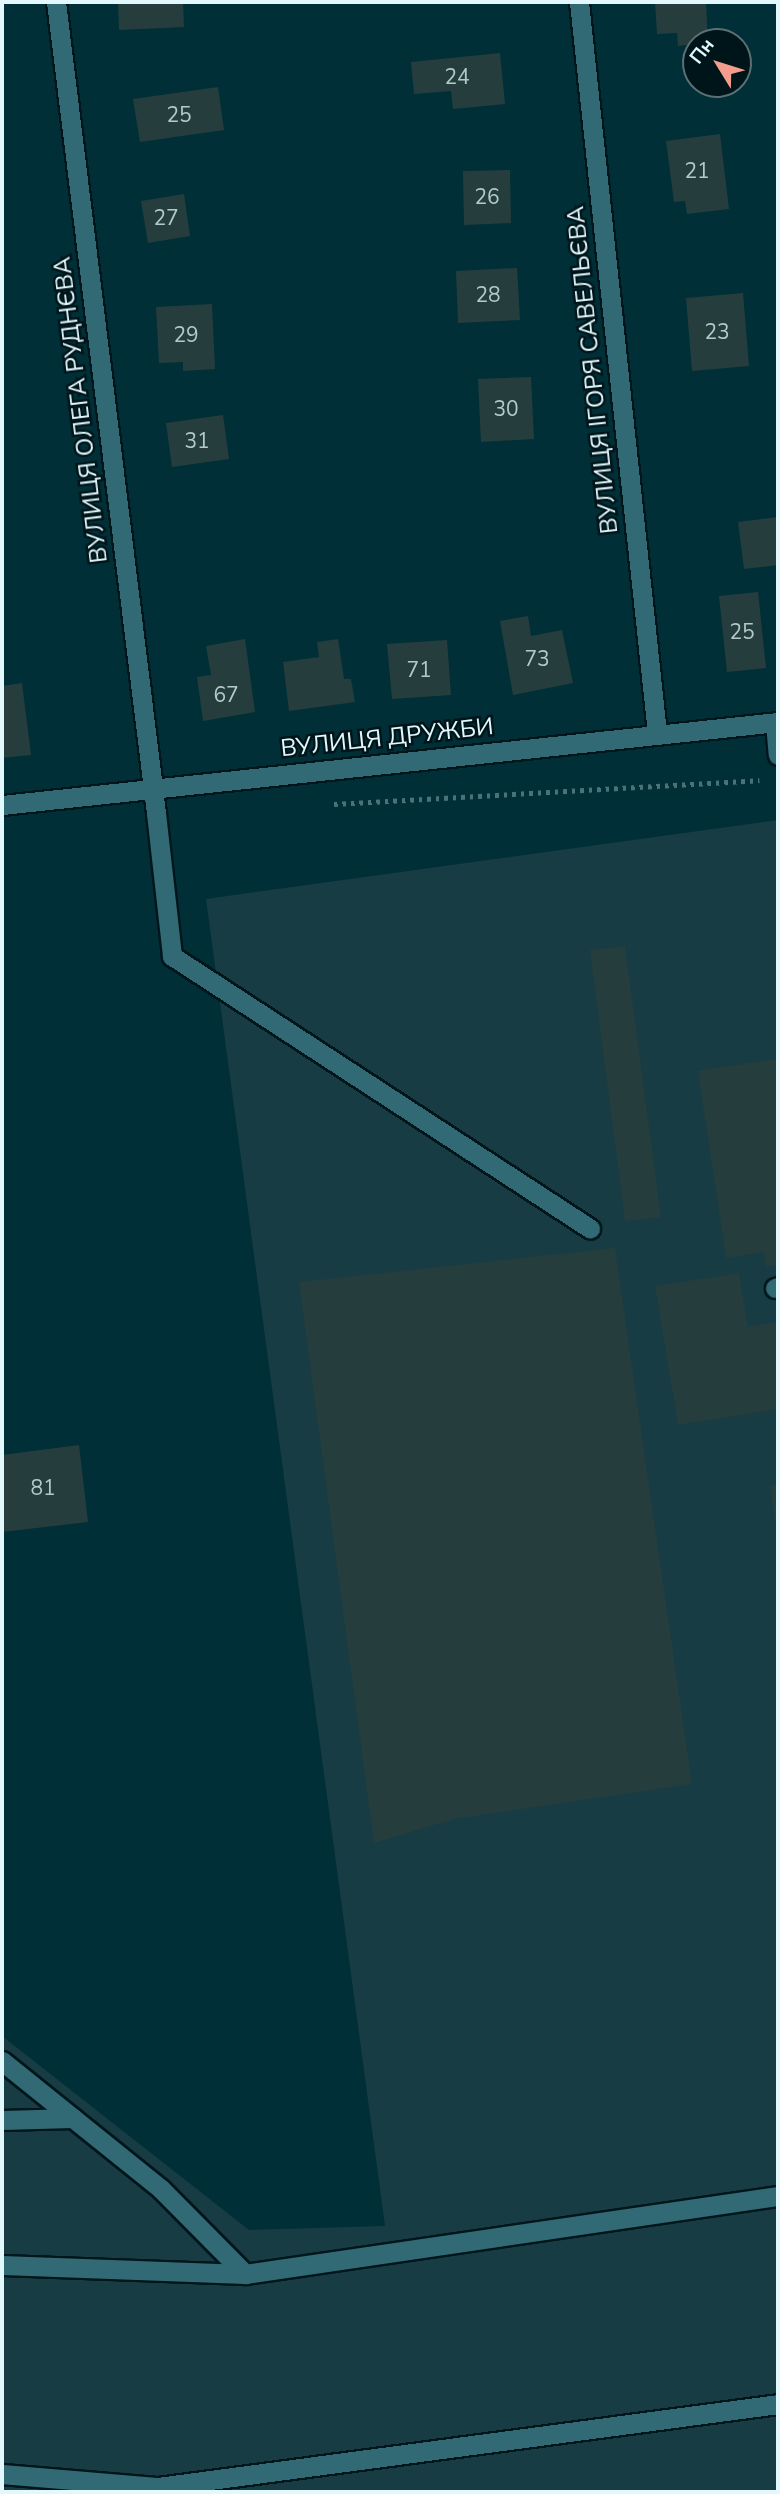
<!DOCTYPE html>
<meta charset="utf-8">
<style>
body{margin:0}
#map{position:relative;width:780px;height:2494px;overflow:hidden;background:#002f37;font-family:"Nunito Sans",sans-serif}
div>[style]{position:absolute}
[style*='--x']{left:calc(var(--x)*1px);top:calc(var(--y)*1px);width:calc(var(--w)*1px);rotate:calc(var(--a)*1deg)}
.built>*{inset:0;background:#173c43}
.building>*{inset:0;background:#253e3d}
.path>*{height:4.5px;margin-top:-2.25px;transform-origin:0;background:repeating-linear-gradient(90deg,#4b7279 0 3.5px,transparent 0 8.5px)}
.roads{filter:drop-shadow(2px 0 #00161b) drop-shadow(-2px 0 #00161b) drop-shadow(0 2px #00161b) drop-shadow(0 -2px #00161b)}
.service>*{height:19px;margin:-9.5px;padding:0 9.5px;transform-origin:9.5px;border-radius:9.5px;background:#316a75}
.minor>*{height:19px;margin:-9.5px;padding:0 9.5px;transform-origin:9.5px;border-radius:9.5px;background:#316a75}
.tertiary>*{height:19px;margin:-9.5px;padding:0 9.5px;transform-origin:9.5px;border-radius:9.5px;background:#316a75}
span{translate:-50% -50%;white-space:nowrap;text-align:center;line-height:1.15;-webkit-text-stroke:5px #00151a;paint-order:stroke}
.number-label{font-size:21px;color:#b3cacd}
.number-label span{-webkit-text-stroke-width:0}
.street-label{font-size:24px;color:#e2f8fd}
.frame{position:absolute;inset:0;border:4px solid #e2f8fd;pointer-events:none}
.north{position:absolute;left:682px;top:28px;width:70px;height:70px;box-sizing:border-box;background:#00151a;border:2px solid #5a7075;border-radius:50%;rotate:308deg;font-size:19px;font-weight:700;line-height:28px;text-align:center;color:#e2f8fd}
.north::after{content:'';display:block;margin:auto;width:24px;height:32px;background:#f49d8c;clip-path:polygon(50% 0,100% 100%,50% 72%,0 100%)}
</style>
<div id="map">
<div class="built">
<i style="clip-path:polygon(778px 820px,778px 2492px,2px 2492px,2px 2036px,249px 2230px,385px 2226px,206px 899px)"></i>
</div>
<div class="building">
<i style="clip-path:polygon(118px 2px,183px 2px,184px 27px,119px 30px)"></i>
<i style="clip-path:polygon(655px 2px,706px 2px,708px 42px,678px 46px,677px 33px,657px 34px)"></i>
<i style="clip-path:polygon(500px 53px,505px 104px,453px 109px,451px 91px,414px 94px,411px 62px)"></i>
<i style="clip-path:polygon(218px 87px,224px 130px,140px 142px,133px 99px)"></i>
<i style="clip-path:polygon(720px 134px,729px 209px,687px 214px,685px 201px,674px 202px,666px 141px)"></i>
<i style="clip-path:polygon(510px 170px,511px 223px,464px 225px,463px 171px)"></i>
<i style="clip-path:polygon(184px 194px,190px 236px,148px 243px,141px 201px)"></i>
<i style="clip-path:polygon(517px 268px,520px 320px,458px 323px,456px 271px)"></i>
<i style="clip-path:polygon(743px 293px,749px 366px,692px 371px,686px 298px)"></i>
<i style="clip-path:polygon(212px 304px,215px 369px,183px 371px,183px 362px,159px 363px,156px 307px)"></i>
<i style="clip-path:polygon(531px 377px,534px 439px,481px 442px,478px 379px)"></i>
<i style="clip-path:polygon(223px 415px,229px 459px,172px 467px,166px 423px)"></i>
<i style="clip-path:polygon(778px 517px,778px 565px,744px 569px,738px 522px)"></i>
<i style="clip-path:polygon(758px 592px,766px 668px,727px 672px,719px 596px)"></i>
<i style="clip-path:polygon(528px 616px,531px 636px,562px 630px,573px 683px,513px 695px,500px 621px)"></i>
<i style="clip-path:polygon(245px 639px,255px 712px,203px 721px,197px 677px,211px 675px,206px 646px)"></i>
<i style="clip-path:polygon(338px 639px,344px 679px,351px 679px,355px 702px,289px 711px,283px 662px,319px 657px,317px 642px)"></i>
<i style="clip-path:polygon(447px 640px,451px 695px,392px 699px,387px 644px)"></i>
<i style="clip-path:polygon(22px 683px,31px 755px,2px 758px,2px 686px)"></i>
<i style="clip-path:polygon(625px 946px,661px 1217px,625px 1221px,590px 950px)"></i>
<i style="clip-path:polygon(776px 1059px,778px 1265px,766px 1267px,764px 1252px,726px 1258px,698px 1071px)"></i>
<i style="clip-path:polygon(615px 1248px,692px 1784px,454px 1819px,374px 1843px,299px 1282px)"></i>
<i style="clip-path:polygon(739px 1273px,748px 1327px,778px 1322px,778px 1409px,678px 1425px,655px 1286px)"></i>
<i style="clip-path:polygon(79px 1445px,88px 1522px,2px 1532px,2px 1455px)"></i>
<i style="clip-path:polygon(778px 1485px,778px 1534px,777px 1534px,770px 1486px)"></i>
</div>
<div class="path">
<i style="--x:334;--y:804;--w:426;--a:-3.2"></i>
</div>
<div class="roads">
<div class="service">
<i style="--x:775;--y:723;--w:32;--a:85"></i>
<i style="--x:156;--y:813;--w:144;--a:83.6"></i>
<i style="--x:172;--y:956;--w:499;--a:33.1"></i>
<i style="--x:775;--y:1288;--w:3;--a:-18"></i>
<i style="--x:2;--y:2061;--w:204;--a:38.8"></i>
<i style="--x:161;--y:2189;--w:120;--a:45.3"></i>
<i style="--x:245;--y:2274;--w:539;--a:-8.33"></i>
<i style="--x:2;--y:2120;--w:71;--a:-1.6"></i>
<i style="--x:2;--y:2265;--w:243;--a:2.1"></i>
<i style="--x:2;--y:2474;--w:157;--a:4.8"></i>
<i style="--x:158;--y:2487;--w:626;--a:-7.62"></i>
</div>
<div class="minor">
<i style="--x:56;--y:2;--w:817;--a:82.97"></i>
<i style="--x:579;--y:2;--w:735;--a:83.91"></i>
</div>
<div class="tertiary">
<i style="--x:2;--y:805;--w:780;--a:-6.11"></i>
</div>
</div>
<div class="number-label">
<span style="left:457px;top:77px">24</span>
<span style="left:179px;top:115px">25</span>
<span style="left:697px;top:171px">21</span>
<span style="left:487px;top:197px">26</span>
<span style="left:166px;top:218px">27</span>
<span style="left:488px;top:295px">28</span>
<span style="left:717px;top:332px">23</span>
<span style="left:186px;top:335px">29</span>
<span style="left:506px;top:409px">30</span>
<span style="left:197px;top:441px">31</span>
<span style="left:742px;top:632px">25</span>
<span style="left:537px;top:659px">73</span>
<span style="left:419px;top:670px">71</span>
<span style="left:226px;top:695px">67</span>
<span style="left:43px;top:1488px">81</span>
</div>
<div class="street-label">
<span style="left:593px;top:370px;rotate:-96deg">ВУЛИЦЯ ІГОРЯ САВЕЛЬЄВА</span>
<span style="left:81px;top:410px;rotate:-97deg">ВУЛИЦЯ ОЛЕГА РУДНЄВА</span>
<span style="left:387px;top:738px;rotate:-6deg">ВУЛИЦЯ ДРУЖБИ</span>
</div>
<div class="frame"></div>
<div class="north">Пн</div>
</div>
